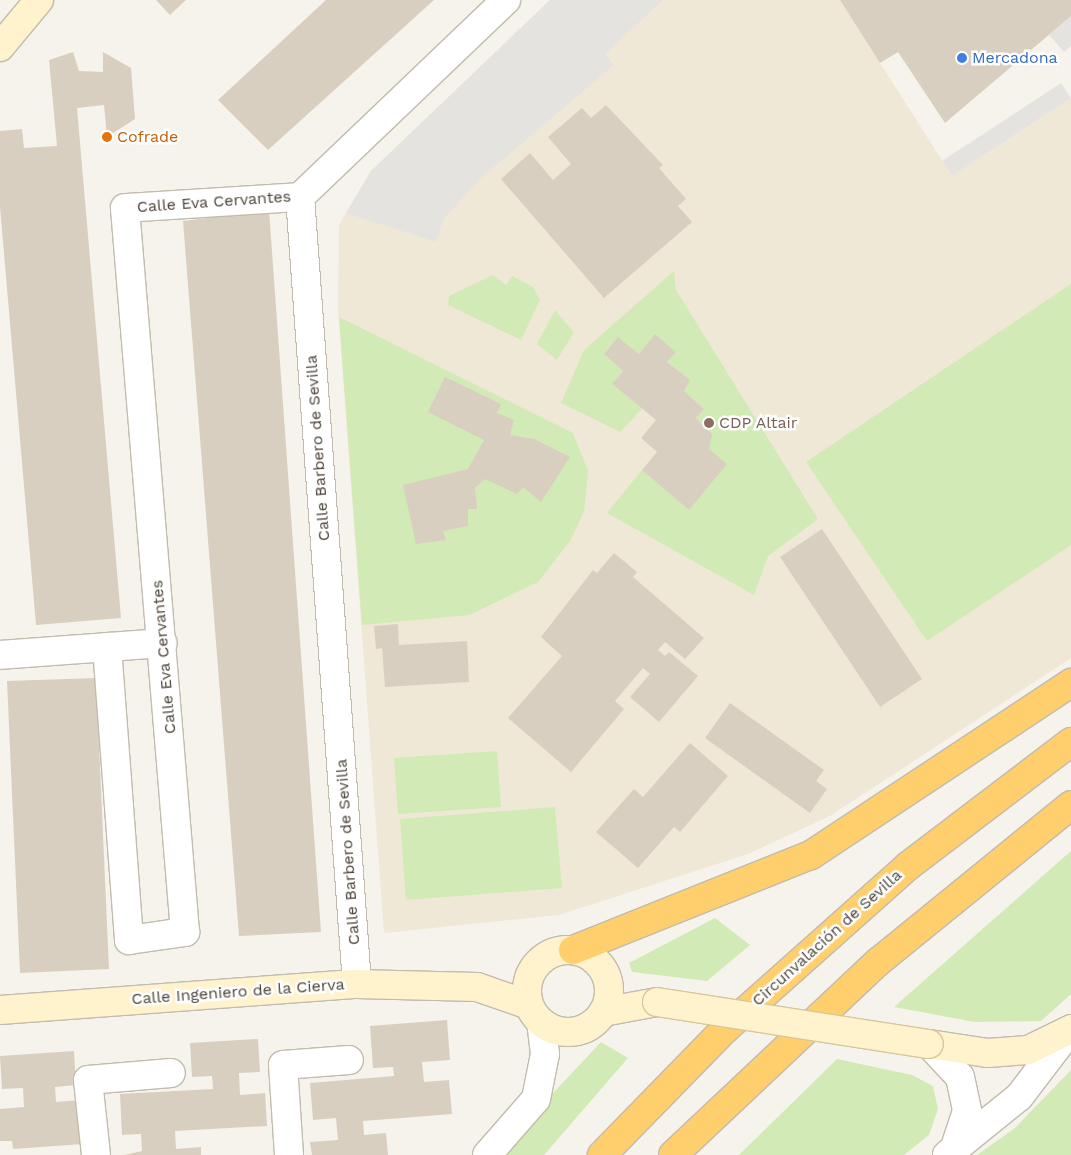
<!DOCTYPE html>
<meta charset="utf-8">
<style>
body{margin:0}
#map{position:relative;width:1071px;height:1155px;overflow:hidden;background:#f6f3ec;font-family:"Work Sans",sans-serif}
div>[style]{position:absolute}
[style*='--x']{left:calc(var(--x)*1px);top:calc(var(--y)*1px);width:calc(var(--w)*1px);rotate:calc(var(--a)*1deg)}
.education>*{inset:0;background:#efe8d6}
.green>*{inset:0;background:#d2eab5}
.parking>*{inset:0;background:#e5e3e0}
.building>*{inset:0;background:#d8cfc1}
.roads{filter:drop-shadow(1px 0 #c2bbae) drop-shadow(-1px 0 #c2bbae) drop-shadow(0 1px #c2bbae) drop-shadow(0 -1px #c2bbae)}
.street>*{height:28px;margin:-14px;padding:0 14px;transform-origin:14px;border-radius:14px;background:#fff}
.secondary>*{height:28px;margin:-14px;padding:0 14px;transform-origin:14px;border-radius:14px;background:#fff3cd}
.secondary>.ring{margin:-14px;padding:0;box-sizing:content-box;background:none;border:28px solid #fff3cd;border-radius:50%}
.highway>*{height:28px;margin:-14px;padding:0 14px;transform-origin:14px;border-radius:14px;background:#ffcf6e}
.bridges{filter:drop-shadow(1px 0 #d6c79b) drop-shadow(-1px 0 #d6c79b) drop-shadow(0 1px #d6c79b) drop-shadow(0 -1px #d6c79b)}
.secondary-bridge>*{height:28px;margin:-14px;padding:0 14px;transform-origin:14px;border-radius:14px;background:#fff3cd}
.dots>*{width:14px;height:14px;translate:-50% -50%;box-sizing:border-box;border:2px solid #fff;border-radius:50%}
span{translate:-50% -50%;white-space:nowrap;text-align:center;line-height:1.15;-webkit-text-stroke:5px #fff;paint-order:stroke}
.shop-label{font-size:16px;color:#366cbe}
.left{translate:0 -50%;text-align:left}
.food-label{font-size:16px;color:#c56008}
.street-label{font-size:16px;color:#4b4439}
.education-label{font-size:16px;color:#785e54}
</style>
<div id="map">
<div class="education">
<i style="clip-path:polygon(550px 0,840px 0,952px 176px,1071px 98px,1071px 658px,830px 816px,748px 854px,559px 915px,384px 933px,338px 309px,339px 225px,371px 171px)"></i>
</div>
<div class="green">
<i style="clip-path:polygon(674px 271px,676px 290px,818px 519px,768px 556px,754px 595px,607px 513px,642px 470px,689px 509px,712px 434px,696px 418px,704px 409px,684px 391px,689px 380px,667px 362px,676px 352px,655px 334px,639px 354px,618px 337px,604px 354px,623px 371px,612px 384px,642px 409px,620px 432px,561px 403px,584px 350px)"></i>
<i style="clip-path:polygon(493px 275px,506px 285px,512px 276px,533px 287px,540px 300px,521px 340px,448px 305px,449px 296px)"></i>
<i style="clip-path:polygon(1071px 284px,1071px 545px,927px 641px,806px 462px)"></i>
<i style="clip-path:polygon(555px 310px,574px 332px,557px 360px,537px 344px)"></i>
<i style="clip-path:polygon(339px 317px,573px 433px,588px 471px,584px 512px,570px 541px,538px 582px,469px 615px,362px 625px)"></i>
<i style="clip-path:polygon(497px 751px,501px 807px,398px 814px,394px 758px)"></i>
<i style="clip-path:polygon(555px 807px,562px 888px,406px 900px,400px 819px)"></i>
<i style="clip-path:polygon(1071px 851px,1071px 994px,1041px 1021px,975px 1022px,894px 1007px)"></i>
<i style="clip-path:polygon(715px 918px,750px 945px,707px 981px,632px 972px,629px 963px)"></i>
<i style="clip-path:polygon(601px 1042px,628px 1058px,544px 1155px,495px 1155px)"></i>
<i style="clip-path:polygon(837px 1059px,912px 1075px,933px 1086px,938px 1109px,929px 1135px,904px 1155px,739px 1155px)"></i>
<i style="clip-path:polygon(1071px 1070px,1071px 1155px,977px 1155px,1015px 1128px)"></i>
</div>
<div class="parking">
<i style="clip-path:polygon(550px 0,663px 0,605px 54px,614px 65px,481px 178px,443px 220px,436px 242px,346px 213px,371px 171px)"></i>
<i style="clip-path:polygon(1071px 16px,1071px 46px,1064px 52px,1049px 35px)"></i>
<i style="clip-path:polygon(1061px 83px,1071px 98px,952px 176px,942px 161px)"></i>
</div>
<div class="building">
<i style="clip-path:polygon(156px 0,186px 0,170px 15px)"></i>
<i style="clip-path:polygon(326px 0,434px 0,268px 150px,218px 100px)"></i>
<i style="clip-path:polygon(840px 0,1071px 0,1071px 16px,945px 123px,898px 52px,880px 63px)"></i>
<i style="clip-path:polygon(73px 52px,79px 71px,103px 72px,103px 52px,131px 68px,135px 119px,107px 137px,104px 105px,77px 108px,121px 618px,36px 625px,0 207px,0 131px,22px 129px,24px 148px,57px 146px,49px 60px)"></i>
<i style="clip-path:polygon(606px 105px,663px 165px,659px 168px,686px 199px,678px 206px,692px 222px,604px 298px,501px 179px,530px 153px,553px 180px,571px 164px,548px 137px,582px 108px,591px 118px)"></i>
<i style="clip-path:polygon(269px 210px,321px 932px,239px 936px,183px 221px)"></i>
<i style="clip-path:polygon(655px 334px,676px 352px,667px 362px,690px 380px,684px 391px,704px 409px,696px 418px,712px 434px,709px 449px,727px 464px,689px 510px,642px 470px,657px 452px,641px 438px,656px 420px,612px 384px,623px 371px,604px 354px,618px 337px,639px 354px)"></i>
<i style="clip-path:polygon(445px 377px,501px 404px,497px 413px,514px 420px,510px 435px,534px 439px,570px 457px,541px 502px,523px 487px,517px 494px,485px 479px,475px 488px,477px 509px,468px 509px,468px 526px,443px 531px,446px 540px,416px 544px,403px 485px,468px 469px,484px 440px,428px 412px)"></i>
<i style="clip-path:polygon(822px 529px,922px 679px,880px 707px,780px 557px)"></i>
<i style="clip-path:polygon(614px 553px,637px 572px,633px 577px,704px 638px,685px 659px,665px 642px,658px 650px,665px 656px,669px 652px,698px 676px,659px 722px,630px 697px,650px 674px,643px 668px,615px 701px,624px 709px,571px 772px,508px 718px,562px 656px,541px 637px,593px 570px,597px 573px)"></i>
<i style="clip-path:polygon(398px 624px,399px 645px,467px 641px,469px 682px,385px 687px,382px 648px,376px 649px,374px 626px)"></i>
<i style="clip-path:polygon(96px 678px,109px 969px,20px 973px,7px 681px)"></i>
<i style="clip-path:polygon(730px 703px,824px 770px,816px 781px,827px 789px,810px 813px,705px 738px)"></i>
<i style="clip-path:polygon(690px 743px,728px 776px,680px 832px,674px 827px,638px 868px,596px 832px,634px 789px,643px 797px)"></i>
<i style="clip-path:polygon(447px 1020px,450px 1060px,422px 1062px,424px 1082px,449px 1080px,452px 1114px,363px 1121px,364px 1135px,386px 1133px,388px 1155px,312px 1155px,310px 1142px,338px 1140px,336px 1118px,313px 1120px,310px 1083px,394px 1076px,393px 1067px,373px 1068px,370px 1026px)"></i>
<i style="clip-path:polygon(258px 1039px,260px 1072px,239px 1073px,240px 1095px,265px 1093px,267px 1126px,175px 1131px,176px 1149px,201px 1147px,201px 1155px,124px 1155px,142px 1151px,141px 1134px,122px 1135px,120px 1094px,213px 1089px,212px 1076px,192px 1077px,190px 1043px)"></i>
<i style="clip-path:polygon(74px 1051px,76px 1085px,55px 1087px,56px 1102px,80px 1100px,83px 1144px,13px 1149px,12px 1141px,0 1141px,0 1109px,24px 1107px,23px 1088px,2px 1089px,0 1056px)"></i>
</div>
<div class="roads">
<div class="street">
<i style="--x:107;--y:647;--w:294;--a:85.7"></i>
<i style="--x:129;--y:940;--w:57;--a:-8.1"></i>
<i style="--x:185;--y:932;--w:726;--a:-94.74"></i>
<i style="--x:125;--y:208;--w:175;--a:-3.6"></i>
<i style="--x:0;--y:655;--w:163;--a:-4.2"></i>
<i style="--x:357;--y:984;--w:789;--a:-94.14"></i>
<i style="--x:300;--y:197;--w:285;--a:-43.7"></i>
<i style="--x:929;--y:1044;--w:45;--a:46.8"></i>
<i style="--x:960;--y:1077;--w:35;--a:78"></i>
<i style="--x:967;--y:1111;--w:41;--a:108.4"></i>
<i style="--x:96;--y:1155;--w:75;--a:-96.1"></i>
<i style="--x:88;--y:1080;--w:83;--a:-4.8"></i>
<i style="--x:289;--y:1155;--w:90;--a:-93.8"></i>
<i style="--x:283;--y:1065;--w:66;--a:-4.3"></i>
<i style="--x:487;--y:1155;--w:74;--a:-48.8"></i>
<i style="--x:536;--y:1099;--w:46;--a:-78.7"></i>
<i style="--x:545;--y:1054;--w:32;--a:-97"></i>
<i style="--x:947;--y:1155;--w:92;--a:-38.9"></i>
<i style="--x:1019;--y:1097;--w:84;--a:-52.7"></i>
</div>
<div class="secondary">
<i style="--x:0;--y:47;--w:61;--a:-50.3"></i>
<i class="ring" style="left:527px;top:950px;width:54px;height:54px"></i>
<i style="--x:0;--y:1010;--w:358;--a:-4.2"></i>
<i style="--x:357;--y:984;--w:120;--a:1.4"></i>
<i style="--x:477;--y:987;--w:55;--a:19.1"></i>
<i style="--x:603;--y:1012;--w:55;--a:-10.5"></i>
<i style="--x:929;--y:1044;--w:60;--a:8.7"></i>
<i style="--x:988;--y:1053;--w:40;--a:-4.3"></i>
<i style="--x:1028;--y:1050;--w:48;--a:-26"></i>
</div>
<div class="highway">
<i style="--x:573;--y:950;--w:256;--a:-21.8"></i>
<i style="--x:811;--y:855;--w:312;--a:-33.5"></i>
<i style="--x:602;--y:1155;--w:175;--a:-45.7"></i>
<i style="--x:724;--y:1030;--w:246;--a:-41.7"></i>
<i style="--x:908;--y:866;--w:205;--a:-37.3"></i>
<i style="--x:673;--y:1155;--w:282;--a:-43.3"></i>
<i style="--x:878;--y:962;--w:249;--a:-39.1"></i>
</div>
</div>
<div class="bridges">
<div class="secondary-bridge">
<i style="--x:657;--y:1002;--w:275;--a:8.8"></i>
</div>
</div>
<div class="dots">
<i style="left:962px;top:58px;background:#3f7fe0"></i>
<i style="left:107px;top:137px;background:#e8710a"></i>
<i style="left:709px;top:423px;background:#8d6e63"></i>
</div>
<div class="shop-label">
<span class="left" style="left:972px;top:58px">Mercadona</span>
</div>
<div class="food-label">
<span class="left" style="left:117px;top:137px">Cofrade</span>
</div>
<div class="street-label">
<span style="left:214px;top:202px;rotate:-4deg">Calle Eva Cervantes</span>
<span style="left:318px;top:448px;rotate:-94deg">Calle Barbero de Sevilla</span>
<span style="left:164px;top:657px;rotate:-95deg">Calle Eva Cervantes</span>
<span style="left:348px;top:852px;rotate:-94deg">Calle Barbero de Sevilla</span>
<span style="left:827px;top:938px;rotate:-42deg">Circunvalación de Sevilla</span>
<span style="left:238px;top:992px;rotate:-4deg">Calle Ingeniero de la Cierva</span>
</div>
<div class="education-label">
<span class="left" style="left:719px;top:423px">CDP Altair</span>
</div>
</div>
